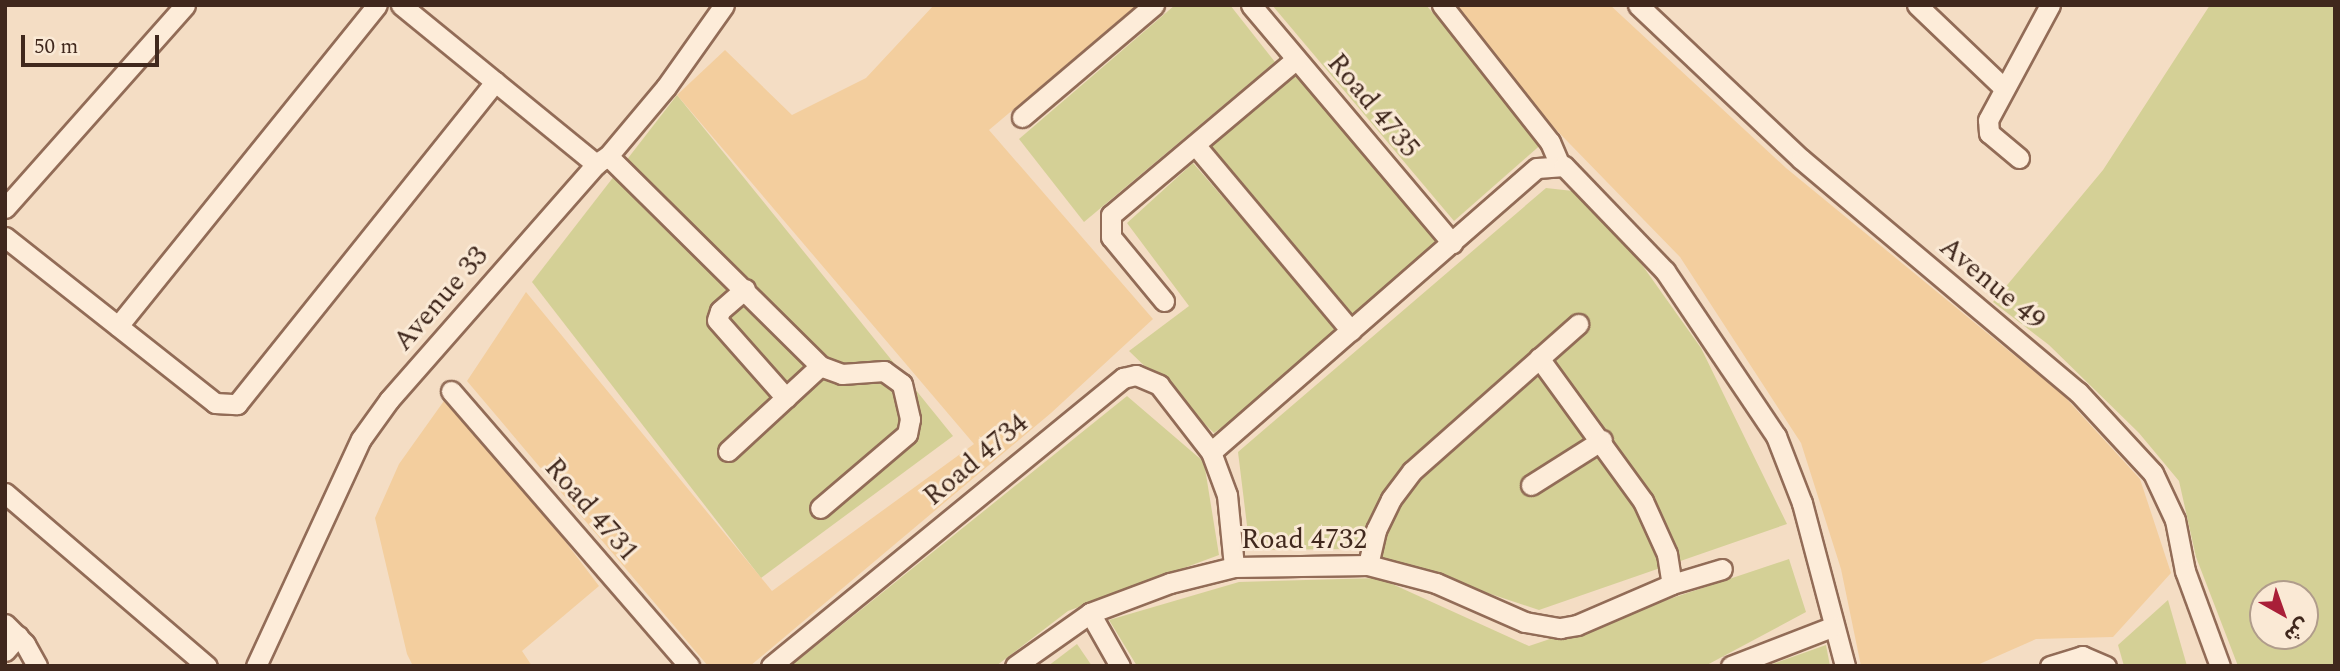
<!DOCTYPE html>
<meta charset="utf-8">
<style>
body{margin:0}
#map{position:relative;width:2340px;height:671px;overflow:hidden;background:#f4ddc4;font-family:Spectral,"Noto Sans Arabic",serif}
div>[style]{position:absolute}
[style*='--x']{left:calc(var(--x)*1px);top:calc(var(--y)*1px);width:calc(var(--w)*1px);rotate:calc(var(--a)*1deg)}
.green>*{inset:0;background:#d4d096}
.sand>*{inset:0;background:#f3ce9e}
.roads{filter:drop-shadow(2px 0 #926c57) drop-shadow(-2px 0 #926c57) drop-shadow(0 2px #926c57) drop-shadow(0 -2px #926c57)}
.minor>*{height:19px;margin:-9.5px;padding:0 9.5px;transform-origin:9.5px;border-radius:9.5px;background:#fdecd9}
span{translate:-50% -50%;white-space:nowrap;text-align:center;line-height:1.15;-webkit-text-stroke:6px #fae9d5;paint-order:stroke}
.street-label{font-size:28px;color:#40281d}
.frame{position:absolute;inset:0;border:7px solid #40281d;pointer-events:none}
.north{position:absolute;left:2249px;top:580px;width:70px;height:70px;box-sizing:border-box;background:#fae9d5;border:2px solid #b09c8b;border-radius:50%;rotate:140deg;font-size:19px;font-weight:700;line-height:28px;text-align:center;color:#40281d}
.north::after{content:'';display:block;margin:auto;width:24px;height:32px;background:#a91f38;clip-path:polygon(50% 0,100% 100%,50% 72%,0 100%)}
.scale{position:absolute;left:21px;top:35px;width:138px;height:32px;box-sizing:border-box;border:4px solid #40281d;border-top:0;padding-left:9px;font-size:21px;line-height:24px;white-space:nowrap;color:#40281d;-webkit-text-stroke:5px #fae9d5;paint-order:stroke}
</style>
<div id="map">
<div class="green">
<i style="clip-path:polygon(1175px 5px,1230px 5px,1275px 62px,1084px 222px,1019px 139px)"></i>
<i style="clip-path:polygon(1272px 5px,1426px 5px,1544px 142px,1454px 221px)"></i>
<i style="clip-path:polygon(evenodd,2210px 5px,2335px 5px,2335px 666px,2238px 666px,2196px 557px,2179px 481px,2139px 433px,2049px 345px,1993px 302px,2103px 170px,2210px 5px,2263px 594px,2305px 594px,2305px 636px,2263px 636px,2263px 594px)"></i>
<i style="clip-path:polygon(1295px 73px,1437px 243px,1353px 317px,1211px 146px)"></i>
<i style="clip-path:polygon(677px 95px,953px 436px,761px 578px,532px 282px)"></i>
<i style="clip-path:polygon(1193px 163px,1344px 337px,1214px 433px,1129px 351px,1189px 306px,1127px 223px)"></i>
<i style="clip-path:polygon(1546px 188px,1591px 193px,1701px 348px,1787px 524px,1539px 610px,1355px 549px,1250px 550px,1238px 452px)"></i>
<i style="clip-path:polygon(1127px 396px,1204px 462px,1219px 555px,1068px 611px,996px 666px,791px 666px)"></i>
<i style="clip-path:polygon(1789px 559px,1806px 612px,1705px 666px,1137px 666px,1109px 620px,1239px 582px,1379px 578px,1529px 646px)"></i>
<i style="clip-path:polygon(2168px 600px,2187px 666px,2124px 666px,2118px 645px)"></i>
<i style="clip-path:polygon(1077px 644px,1092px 666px,1048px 666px)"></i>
<i style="clip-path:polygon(1826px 645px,1830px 666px,1767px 666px)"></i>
</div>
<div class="sand">
<i style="clip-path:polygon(934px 5px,1137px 5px,989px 130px,1153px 319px,1051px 413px,750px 666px,708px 666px,467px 381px,526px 292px,772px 591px,974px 444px,677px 95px,725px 50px,792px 115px,866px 78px)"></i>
<i style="clip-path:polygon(1456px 5px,1610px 5px,1786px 168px,2064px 396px,2140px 479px,2171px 573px,2113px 637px,2036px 639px,1975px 666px,1861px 666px,1841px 569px,1801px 443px,1680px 257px,1532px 105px)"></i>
<i style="clip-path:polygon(451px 391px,599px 586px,522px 651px,532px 666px,413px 666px,407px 654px,375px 518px,399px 464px)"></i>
</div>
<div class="roads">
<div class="minor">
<i style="--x:401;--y:5;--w:252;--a:39.2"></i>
<i style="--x:1251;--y:5;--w:312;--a:49.8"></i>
<i style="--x:1442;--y:5;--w:174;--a:51.8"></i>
<i style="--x:1550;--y:142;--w:25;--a:67"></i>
<i style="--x:1638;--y:5;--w:224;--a:43.4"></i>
<i style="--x:1801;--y:159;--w:362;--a:40.1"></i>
<i style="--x:2078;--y:392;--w:110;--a:47.2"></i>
<i style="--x:2153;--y:473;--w:52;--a:64.9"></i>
<i style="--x:2175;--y:520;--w:52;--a:78.9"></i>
<i style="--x:2185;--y:571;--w:101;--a:69.8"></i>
<i style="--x:1917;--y:5;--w:120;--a:43.7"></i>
<i style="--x:1022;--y:117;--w:173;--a:-40.3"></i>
<i style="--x:1196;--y:146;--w:241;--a:50"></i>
<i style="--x:608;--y:156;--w:298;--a:44.7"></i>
<i style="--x:820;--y:366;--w:23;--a:20"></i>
<i style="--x:842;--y:374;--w:42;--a:-4.1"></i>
<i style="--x:884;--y:371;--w:22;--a:36"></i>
<i style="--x:902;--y:384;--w:36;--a:77"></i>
<i style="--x:910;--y:419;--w:15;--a:101"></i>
<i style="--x:907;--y:434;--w:114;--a:139.6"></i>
<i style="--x:2019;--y:158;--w:39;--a:-140"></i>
<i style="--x:1989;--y:133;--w:13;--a:-94"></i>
<i style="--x:1988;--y:120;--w:131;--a:-61.7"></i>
<i style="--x:5;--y:208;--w:271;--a:-48.4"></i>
<i style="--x:5;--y:237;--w:268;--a:38.3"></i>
<i style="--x:215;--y:403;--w:22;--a:3"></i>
<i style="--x:237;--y:404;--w:413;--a:-51.3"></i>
<i style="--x:745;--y:289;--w:33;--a:139"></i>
<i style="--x:720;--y:311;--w:9;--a:108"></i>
<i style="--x:717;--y:320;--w:104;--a:48.5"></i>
<i style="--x:1164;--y:301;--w:83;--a:-129.6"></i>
<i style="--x:1111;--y:237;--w:22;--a:-90"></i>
<i style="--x:1111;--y:215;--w:242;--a:-40.1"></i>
<i style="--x:118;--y:326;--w:412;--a:-51.1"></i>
<i style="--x:1539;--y:358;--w:177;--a:54"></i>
<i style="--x:1643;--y:501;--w:58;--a:65.6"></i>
<i style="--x:1667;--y:554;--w:30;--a:81"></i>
<i style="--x:451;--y:391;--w:364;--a:49.1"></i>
<i style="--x:728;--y:451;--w:125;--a:-42.7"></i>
<i style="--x:1211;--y:452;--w:432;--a:-41.1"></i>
<i style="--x:1537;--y:168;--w:27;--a:-4"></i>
<i style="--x:1564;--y:166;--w:146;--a:46.1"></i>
<i style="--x:1665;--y:271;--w:199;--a:56.1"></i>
<i style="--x:1776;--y:436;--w:72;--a:68.8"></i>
<i style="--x:1802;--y:503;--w:169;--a:75.2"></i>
<i style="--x:1531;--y:485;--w:84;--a:-32.4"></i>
<i style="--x:5;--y:493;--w:266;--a:40.6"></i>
<i style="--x:1368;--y:565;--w:36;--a:-77"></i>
<i style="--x:1376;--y:530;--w:34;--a:-64"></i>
<i style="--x:1391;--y:499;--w:35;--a:-53"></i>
<i style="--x:1412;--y:471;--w:222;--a:-41.5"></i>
<i style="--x:1090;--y:613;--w:61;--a:60.5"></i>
<i style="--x:5;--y:624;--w:28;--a:45"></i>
<i style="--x:25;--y:644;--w:25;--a:61"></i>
<i style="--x:5;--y:651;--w:20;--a:-49"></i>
<i style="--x:256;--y:666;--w:250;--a:-65.2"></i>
<i style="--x:361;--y:439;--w:48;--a:-54.3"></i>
<i style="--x:389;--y:400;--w:314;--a:-48.7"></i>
<i style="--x:596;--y:164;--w:14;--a:-34"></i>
<i style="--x:608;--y:156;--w:90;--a:-50"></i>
<i style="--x:666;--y:87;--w:100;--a:-54.7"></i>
<i style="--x:771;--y:666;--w:455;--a:-39.3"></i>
<i style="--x:1123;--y:378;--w:13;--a:-13"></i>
<i style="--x:1136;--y:375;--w:25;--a:23"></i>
<i style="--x:1159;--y:385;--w:85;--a:52.2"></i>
<i style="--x:1211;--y:452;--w:46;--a:69.6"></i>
<i style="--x:1227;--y:495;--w:72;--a:84.4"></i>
<i style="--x:1015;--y:666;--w:92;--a:-35.2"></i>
<i style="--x:1090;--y:613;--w:85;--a:-20.6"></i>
<i style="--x:1170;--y:583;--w:66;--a:-14"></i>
<i style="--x:1234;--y:567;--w:134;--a:-0.9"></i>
<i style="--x:1368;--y:565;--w:70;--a:14.8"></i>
<i style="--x:1436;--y:583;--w:97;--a:23.7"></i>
<i style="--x:1525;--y:622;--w:36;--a:10"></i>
<i style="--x:1560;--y:628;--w:17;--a:-10"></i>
<i style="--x:1577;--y:625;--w:103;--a:-23.3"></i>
<i style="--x:1672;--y:584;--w:52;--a:-16.7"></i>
<i style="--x:1731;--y:666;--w:110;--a:-21.2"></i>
<i style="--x:2050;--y:666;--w:34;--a:-17"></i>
<i style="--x:2082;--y:656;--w:26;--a:23"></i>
</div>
</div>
<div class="street-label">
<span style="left:1373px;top:106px;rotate:50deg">Road 4735</span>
<span style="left:1992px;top:284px;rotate:40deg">Avenue 49</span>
<span style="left:441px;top:299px;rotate:-49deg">Avenue 33</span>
<span style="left:976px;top:460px;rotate:-40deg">Road 4734</span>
<span style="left:591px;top:510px;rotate:49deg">Road 4731</span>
<span style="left:1304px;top:540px">Road 4732</span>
</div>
<div class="frame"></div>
<div class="north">ش</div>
<div class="scale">50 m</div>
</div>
